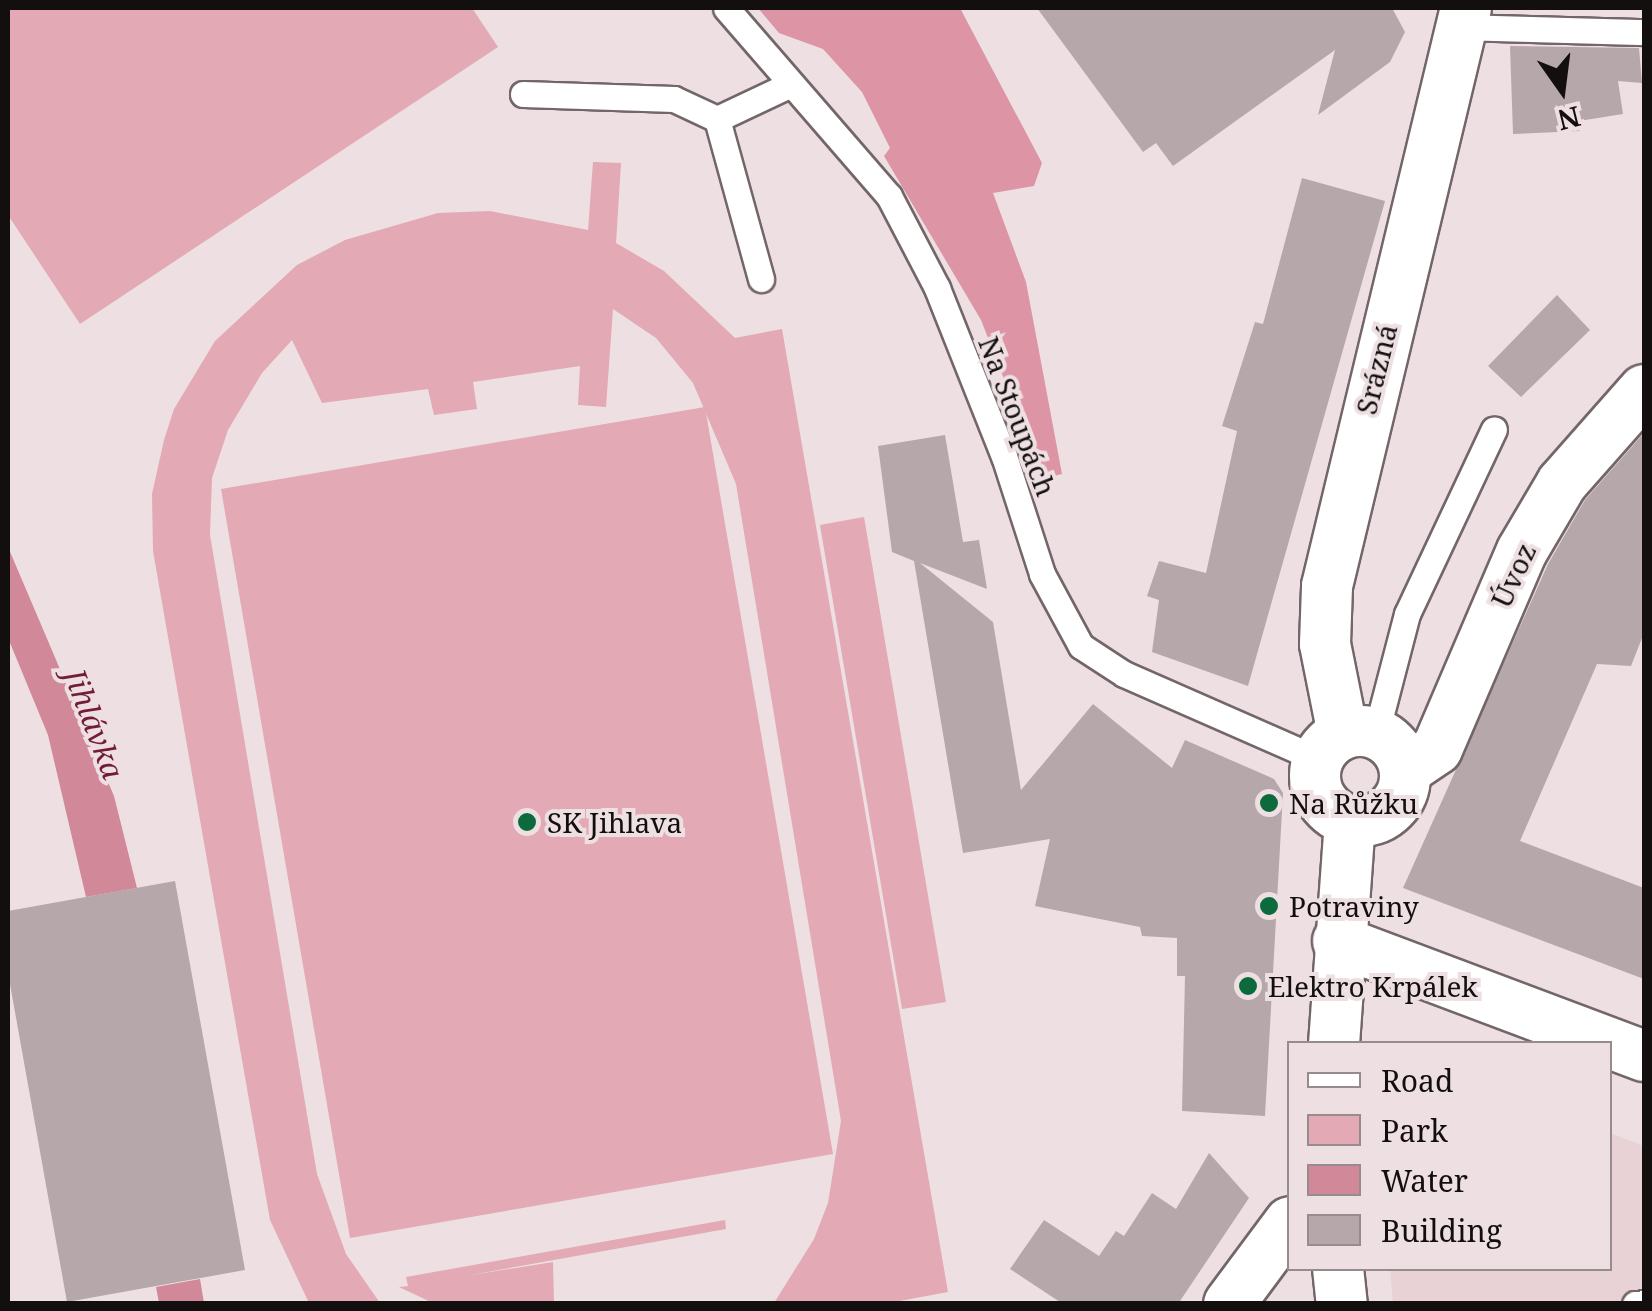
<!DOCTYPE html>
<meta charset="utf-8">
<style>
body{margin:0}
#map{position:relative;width:1652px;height:1311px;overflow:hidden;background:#eddfe2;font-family:"Noto Serif",serif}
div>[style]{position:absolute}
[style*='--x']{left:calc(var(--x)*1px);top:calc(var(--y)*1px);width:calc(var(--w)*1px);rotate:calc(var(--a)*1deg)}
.built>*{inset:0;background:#e9d2d6}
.green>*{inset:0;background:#e3a9b4}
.forest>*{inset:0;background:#dd94a4}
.water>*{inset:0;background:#d18999}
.building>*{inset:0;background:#b5a7aa}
.roads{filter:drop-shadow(2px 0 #736668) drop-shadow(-2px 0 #736668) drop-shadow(0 2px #736668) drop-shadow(0 -2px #736668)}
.service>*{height:25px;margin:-12.5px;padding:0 12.5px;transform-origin:12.5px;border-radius:12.5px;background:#fff}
.minor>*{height:50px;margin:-25px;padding:0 25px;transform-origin:25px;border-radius:25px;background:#fff}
.minor>.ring{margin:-25px;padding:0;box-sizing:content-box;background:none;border:50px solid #fff;border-radius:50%}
.dots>*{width:28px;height:28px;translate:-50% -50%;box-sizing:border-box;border:5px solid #eddfe2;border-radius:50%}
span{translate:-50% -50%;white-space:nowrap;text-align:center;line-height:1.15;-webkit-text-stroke:8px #eddfe2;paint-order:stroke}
.street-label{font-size:28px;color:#130f0f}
.poi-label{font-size:28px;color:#130f0f}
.left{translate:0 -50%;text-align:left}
.water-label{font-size:30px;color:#721d38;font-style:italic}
.frame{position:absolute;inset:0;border:10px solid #130f0f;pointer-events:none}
.legend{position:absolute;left:1287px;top:1041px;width:325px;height:230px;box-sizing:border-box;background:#eddfe2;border:2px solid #968c8e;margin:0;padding:12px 18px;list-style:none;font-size:30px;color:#130f0f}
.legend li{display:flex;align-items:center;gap:20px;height:50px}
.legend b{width:50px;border:2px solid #968c8e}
.north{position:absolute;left:1512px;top:40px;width:100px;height:100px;-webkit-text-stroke:8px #eddfe2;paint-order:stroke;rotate:166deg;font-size:28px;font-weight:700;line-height:40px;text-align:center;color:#130f0f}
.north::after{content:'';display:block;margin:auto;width:35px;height:45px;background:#130f0f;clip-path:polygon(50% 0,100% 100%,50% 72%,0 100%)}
</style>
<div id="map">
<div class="built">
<i style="clip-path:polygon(1610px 1133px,1644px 1146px,1644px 1303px,1393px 1303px,1390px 1269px,1610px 1268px)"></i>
</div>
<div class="green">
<i style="clip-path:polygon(8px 8px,472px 8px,498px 47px,80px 324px,8px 215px)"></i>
<i style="clip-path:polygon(593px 162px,621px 163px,616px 243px,664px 271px,735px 338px,782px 329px,948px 1292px,889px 1303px,774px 1303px,814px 1239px,828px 1203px,841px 1121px,736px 484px,693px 383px,656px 338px,613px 309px,606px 407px,578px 405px,580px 366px,473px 382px,477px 409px,434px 415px,428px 389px,322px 403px,292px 340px,262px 373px,228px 430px,212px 478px,210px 535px,317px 1174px,346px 1254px,380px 1303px,309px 1303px,270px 1220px,153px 551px,152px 494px,164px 440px,174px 409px,215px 341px,297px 265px,345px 240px,438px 213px,490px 211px,588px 230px)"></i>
<i style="clip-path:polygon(705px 407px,833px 1154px,350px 1238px,221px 489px)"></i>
<i style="clip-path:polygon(864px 517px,946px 1002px,902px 1009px,820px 525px)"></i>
<i style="clip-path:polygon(725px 1220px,726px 1229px,465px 1276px,553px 1262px,554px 1303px,433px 1303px,399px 1287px,408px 1286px,406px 1277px)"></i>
</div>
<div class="forest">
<i style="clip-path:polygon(758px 8px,960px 8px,1042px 163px,1034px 186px,993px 193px,1026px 282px,1062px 474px,1043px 479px,981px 320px,884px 156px,890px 148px,862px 92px,823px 49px,779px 33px)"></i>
</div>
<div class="water">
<i style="clip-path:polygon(8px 547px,114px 796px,137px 888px,86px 897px,48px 735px,8px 638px)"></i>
<i style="clip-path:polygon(200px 1279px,204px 1303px,159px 1303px,156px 1287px)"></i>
</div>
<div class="building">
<i style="clip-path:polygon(1037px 8px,1392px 8px,1405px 32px,1390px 62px,1318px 115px,1335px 50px,1173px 166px,1156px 143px,1143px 152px)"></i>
<i style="clip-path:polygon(1510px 46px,1639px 48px,1642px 83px,1618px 81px,1623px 114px,1579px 121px,1580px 131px,1513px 134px)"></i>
<i style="clip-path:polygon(1302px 178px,1385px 201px,1248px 686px,1152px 652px,1159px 600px,1147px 596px,1159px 561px,1206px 573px,1237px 431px,1222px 426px,1255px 322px,1263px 324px)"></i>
<i style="clip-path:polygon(1557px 295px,1590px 330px,1521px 397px,1488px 366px)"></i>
<i style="clip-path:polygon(1644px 433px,1644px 633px,1631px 666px,1597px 664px,1520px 841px,1644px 888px,1644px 979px,1403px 888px,1548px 564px,1585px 500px)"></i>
<i style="clip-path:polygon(945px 435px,963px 542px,979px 540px,987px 589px,920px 563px,993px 622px,1021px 790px,1093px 704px,1172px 768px,1185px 740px,1274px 779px,1283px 793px,1265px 1116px,1182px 1111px,1185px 976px,1177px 976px,1177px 938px,1142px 936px,1140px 927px,1035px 906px,1050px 839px,963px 853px,914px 561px,892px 552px,878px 446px)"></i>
<i style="clip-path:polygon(175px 881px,245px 1270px,67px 1302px,8px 973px,8px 911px)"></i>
<i style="clip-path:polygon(1209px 1153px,1249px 1198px,1178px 1304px,1063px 1304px,1010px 1269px,1044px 1220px,1099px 1256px,1116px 1231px,1124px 1236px,1152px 1193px,1176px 1209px)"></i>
</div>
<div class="roads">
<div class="service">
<i style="--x:726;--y:8;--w:249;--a:49.1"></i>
<i style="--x:889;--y:196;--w:104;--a:62.4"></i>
<i style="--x:937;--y:288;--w:181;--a:68.3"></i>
<i style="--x:1004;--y:456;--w:124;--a:72.1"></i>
<i style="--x:1042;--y:574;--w:82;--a:61.6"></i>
<i style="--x:1081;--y:646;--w:51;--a:33.1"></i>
<i style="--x:1124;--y:674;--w:212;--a:23.7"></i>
<i style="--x:1462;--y:27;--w:182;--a:1.6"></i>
<i style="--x:523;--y:94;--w:151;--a:1.9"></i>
<i style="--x:674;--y:99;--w:47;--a:24.9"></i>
<i style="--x:717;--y:119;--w:82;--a:-25.3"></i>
<i style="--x:717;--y:119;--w:166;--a:74.6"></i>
<i style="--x:1376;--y:733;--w:123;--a:-75.4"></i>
<i style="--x:1407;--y:614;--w:204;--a:-64.8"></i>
<i style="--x:1635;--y:1304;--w:9;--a:-6"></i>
</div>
<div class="minor">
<i class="ring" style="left:1315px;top:731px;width:40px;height:40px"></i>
<i style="--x:1343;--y:734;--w:92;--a:-101.3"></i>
<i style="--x:1325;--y:644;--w:58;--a:-88"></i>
<i style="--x:1327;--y:586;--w:594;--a:-76.48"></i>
<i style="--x:1406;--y:770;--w:37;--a:-34"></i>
<i style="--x:1437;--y:749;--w:215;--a:-66.8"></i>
<i style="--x:1522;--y:551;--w:79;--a:-59.5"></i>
<i style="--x:1562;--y:483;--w:124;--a:-48.6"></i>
<i style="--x:1338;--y:941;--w:327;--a:20.6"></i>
<i style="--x:1334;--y:1044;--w:224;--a:-85.9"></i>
<i style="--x:1338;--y:1268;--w:36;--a:84"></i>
<i style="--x:1229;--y:1304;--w:102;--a:-53.4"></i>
</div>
</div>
<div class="dots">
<i style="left:1269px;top:803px;background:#0d6a3d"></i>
<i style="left:527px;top:822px;background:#0d6a3d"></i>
<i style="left:1269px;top:906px;background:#0d6a3d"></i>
<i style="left:1248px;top:986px;background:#0d6a3d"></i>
</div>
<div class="street-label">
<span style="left:1376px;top:369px;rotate:-76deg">Srázná</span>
<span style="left:1018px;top:416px;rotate:69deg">Na Stoupách</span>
<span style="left:1513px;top:575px;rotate:-65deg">Úvoz</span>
</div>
<div class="poi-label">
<span class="left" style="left:1289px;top:803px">Na Růžku</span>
<span class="left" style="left:547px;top:822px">SK Jihlava</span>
<span class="left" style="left:1289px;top:906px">Potraviny</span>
<span class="left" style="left:1268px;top:986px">Elektro Krpálek</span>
</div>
<div class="water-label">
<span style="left:94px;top:724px;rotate:69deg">Jihlávka</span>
</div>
<div class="frame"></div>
<ul class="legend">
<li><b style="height:12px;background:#fff"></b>Road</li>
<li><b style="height:28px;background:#e3a9b4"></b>Park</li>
<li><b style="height:28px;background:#d18999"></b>Water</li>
<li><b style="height:28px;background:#b5a7aa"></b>Building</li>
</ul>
<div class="north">N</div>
</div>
